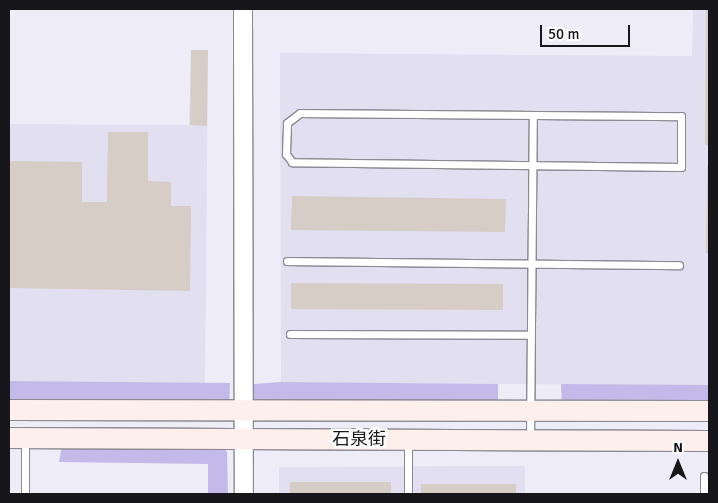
<!DOCTYPE html>
<meta charset="utf-8">
<style>
body{margin:0}
#map{position:relative;width:718px;height:503px;overflow:hidden;background:#eeedf7;font-family:Signika,"Noto Sans SC",sans-serif}
div>[style]{position:absolute}
[style*='--x']{left:calc(var(--x)*1px);top:calc(var(--y)*1px);width:calc(var(--w)*1px);rotate:calc(var(--a)*1deg)}
.built>*{inset:0;background:#e1dff0}
.green>*{inset:0;background:#c3baea}
.building>*{inset:0;background:#d6cdc7}
.roads{filter:drop-shadow(1px 0 #8b8992) drop-shadow(-1px 0 #8b8992) drop-shadow(0 1px #8b8992) drop-shadow(0 -1px #8b8992)}
.service>*{height:7px;margin:-3.5px;padding:0 3.5px;transform-origin:3.5px;border-radius:3.5px;background:#fff}
.tertiary>*{height:18px;margin:-9px;padding:0 9px;transform-origin:9px;border-radius:9px;background:#fff}
.secondary>*{height:20px;margin:-10px;padding:0 10px;transform-origin:10px;border-radius:10px;background:#fdefeb}
span{translate:-50% -50%;white-space:nowrap;text-align:center;line-height:1.15;-webkit-text-stroke:5px #fff;paint-order:stroke}
.street-label{font-size:18px;color:#17161a}
.frame{position:absolute;inset:0;border:10px solid #17161a;pointer-events:none}
.north{position:absolute;left:653px;top:438px;width:50px;height:50px;-webkit-text-stroke:4px #fff;paint-order:stroke;rotate:0deg;font-size:14px;font-weight:700;line-height:20px;text-align:center;color:#17161a}
.north::after{content:'';display:block;margin:auto;width:18px;height:22px;background:#17161a;clip-path:polygon(50% 0,100% 100%,50% 72%,0 100%)}
.scale{position:absolute;left:540px;top:25px;width:90px;height:22px;box-sizing:border-box;border:2px solid #17161a;border-top:0;padding-left:6px;font-size:15px;line-height:18px;white-space:nowrap;color:#17161a;-webkit-text-stroke:4px #fff;paint-order:stroke}
</style>
<div id="map">
<div class="built">
<i style="clip-path:polygon(693px 9px,709px 9px,709px 386px,281px 382px,280px 53px,692px 56px)"></i>
<i style="clip-path:polygon(191px 50px,208px 50px,205px 383px,9px 381px,9px 124px,189px 125px)"></i>
<i style="clip-path:polygon(525px 466px,525px 494px,279px 494px,279px 467px)"></i>
</div>
<div class="green">
<i style="clip-path:polygon(9px 381px,230px 383px,229px 408px,9px 403px)"></i>
<i style="clip-path:polygon(281px 382px,498px 384px,498px 407px,260px 408px,253px 399px,253px 384px)"></i>
<i style="clip-path:polygon(561px 384px,709px 385px,709px 407px,562px 406px)"></i>
<i style="clip-path:polygon(62px 445px,221px 445px,227px 452px,228px 494px,208px 494px,208px 464px,59px 462px)"></i>
</div>
<div class="building">
<i style="clip-path:polygon(706px 9px,709px 9px,709px 145px,705px 145px)"></i>
<i style="clip-path:polygon(191px 50px,208px 50px,207px 126px,190px 125px)"></i>
<i style="clip-path:polygon(108px 132px,148px 132px,148px 181px,171px 182px,171px 206px,191px 206px,190px 291px,9px 288px,9px 161px,82px 162px,82px 202px,107px 202px)"></i>
<i style="clip-path:polygon(707px 165px,709px 165px,709px 253px,706px 253px)"></i>
<i style="clip-path:polygon(292px 196px,506px 199px,505px 232px,291px 230px)"></i>
<i style="clip-path:polygon(291px 283px,503px 284px,503px 310px,291px 309px)"></i>
<i style="clip-path:polygon(290px 482px,391px 482px,391px 494px,290px 494px)"></i>
<i style="clip-path:polygon(421px 484px,516px 484px,516px 494px,421px 494px)"></i>
</div>
<div class="roads">
<div class="service">
<i style="--x:300;--y:113;--w:381;--a:0.5"></i>
<i style="--x:681;--y:116;--w:51;--a:90"></i>
<i style="--x:681;--y:167;--w:389;--a:-179.3"></i>
<i style="--x:292;--y:162;--w:10;--a:-127"></i>
<i style="--x:286;--y:154;--w:31;--a:-88"></i>
<i style="--x:287;--y:123;--w:16;--a:-38"></i>
<i style="--x:287;--y:261;--w:392;--a:0.6"></i>
<i style="--x:290;--y:334;--w:241;--a:0.2"></i>
<i style="--x:530;--y:439;--w:324;--a:-89.5"></i>
<i style="--x:25;--y:441;--w:53;--a:90"></i>
<i style="--x:408;--y:494;--w:51;--a:-90"></i>
<i style="--x:704;--y:494;--w:18;--a:-90"></i>
</div>
<div class="tertiary">
<i style="--x:243;--y:9;--w:485;--a:89.9"></i>
</div>
<div class="secondary">
<i style="--x:9;--y:410;--w:700;--a:0.08"></i>
<i style="--x:9;--y:438;--w:700;--a:0.25"></i>
</div>
</div>
<div class="street-label">
<span style="left:359px;top:439px">石泉街</span>
</div>
<div class="frame"></div>
<div class="north">N</div>
<div class="scale">50 m</div>
</div>
